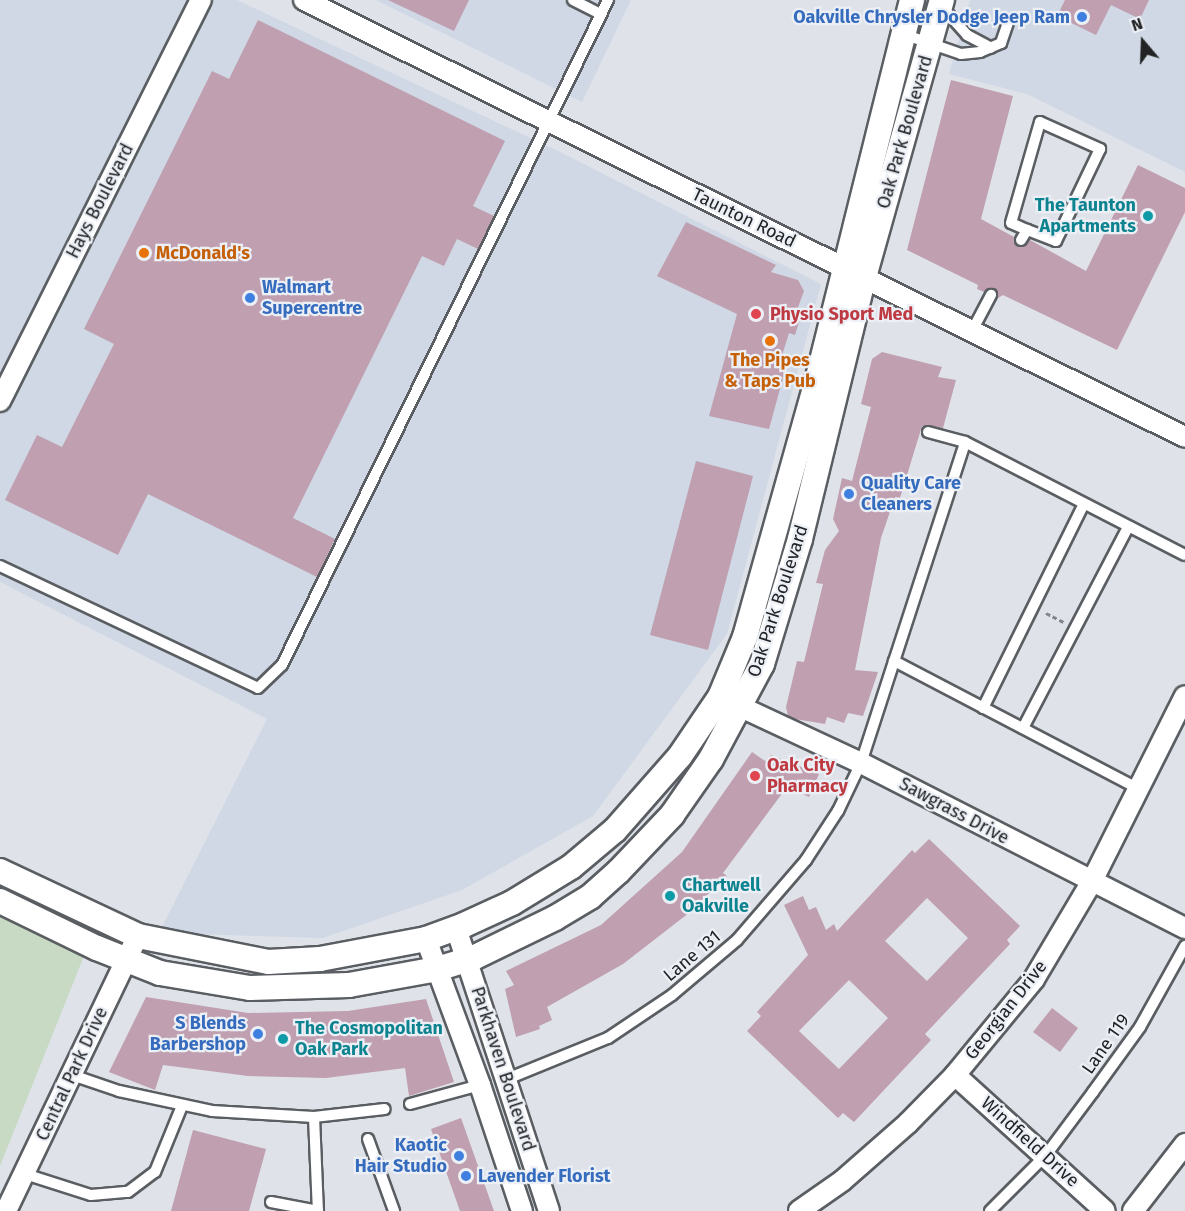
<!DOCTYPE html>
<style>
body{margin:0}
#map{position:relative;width:1185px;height:1211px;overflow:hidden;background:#dfe3e9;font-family:"Fira Sans",sans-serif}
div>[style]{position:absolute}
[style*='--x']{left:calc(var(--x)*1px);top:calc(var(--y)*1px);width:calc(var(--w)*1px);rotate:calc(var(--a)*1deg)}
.built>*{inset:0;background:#cfd8e4}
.green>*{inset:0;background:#c8d9c4}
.building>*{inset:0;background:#bf9fb0}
.path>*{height:3px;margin-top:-1.5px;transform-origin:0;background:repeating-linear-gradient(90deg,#818488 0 4.5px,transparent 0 7.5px)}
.roads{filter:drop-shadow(2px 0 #5a5e62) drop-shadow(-2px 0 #5a5e62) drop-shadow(0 2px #5a5e62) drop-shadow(0 -2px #5a5e62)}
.service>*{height:10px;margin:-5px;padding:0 5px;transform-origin:5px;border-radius:5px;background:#fff}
.minor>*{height:20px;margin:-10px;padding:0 10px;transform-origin:10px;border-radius:10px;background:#fff}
.tertiary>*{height:24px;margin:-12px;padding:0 12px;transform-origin:12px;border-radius:12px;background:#fff}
.dots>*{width:16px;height:16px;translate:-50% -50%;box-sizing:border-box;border:3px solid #ecf0f6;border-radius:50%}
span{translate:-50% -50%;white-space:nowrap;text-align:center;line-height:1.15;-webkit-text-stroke:4.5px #ecf0f6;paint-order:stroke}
.shop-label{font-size:18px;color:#366cbe;font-weight:700}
.right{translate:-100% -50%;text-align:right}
.left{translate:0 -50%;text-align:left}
.street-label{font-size:18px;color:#212325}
.culture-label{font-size:18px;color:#0d838f;font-weight:700}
.food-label{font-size:18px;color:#c56008;font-weight:700}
.health-label{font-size:18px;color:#be3a42;font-weight:700}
.north{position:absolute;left:1113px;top:12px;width:60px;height:60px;-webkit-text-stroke:4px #ecf0f6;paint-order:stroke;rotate:341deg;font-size:16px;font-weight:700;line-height:24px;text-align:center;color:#212325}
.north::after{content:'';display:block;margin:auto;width:21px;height:27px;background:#212325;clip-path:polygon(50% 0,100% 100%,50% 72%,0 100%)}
</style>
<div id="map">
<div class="built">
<i style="clip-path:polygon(0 0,237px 0,558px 151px,821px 284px,727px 634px,593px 816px,462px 890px,323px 938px,159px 933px,267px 719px,0 582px)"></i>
<i style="clip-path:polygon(376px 0,631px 0,582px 102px)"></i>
<i style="clip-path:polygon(970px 0,1185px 0,1185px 172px,1027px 94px,949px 74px)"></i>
</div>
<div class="green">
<i style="clip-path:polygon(0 916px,84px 956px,0 1166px)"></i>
</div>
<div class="building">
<i style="clip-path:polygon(388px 0,469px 0,454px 31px)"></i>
<i style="clip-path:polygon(1065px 0,1149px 0,1140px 19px,1111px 5px,1096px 35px,1057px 16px)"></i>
<i style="clip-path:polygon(258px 20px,505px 141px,473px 206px,494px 216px,478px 249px,457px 239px,444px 266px,422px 256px,293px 518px,335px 539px,317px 577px,148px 494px,118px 555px,5px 500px,37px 435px,62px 447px,114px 344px,84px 329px,212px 71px,229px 79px)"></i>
<i style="clip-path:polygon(951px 80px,1013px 96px,981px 219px,1014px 237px,1018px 247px,1024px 247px,1030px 240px,1086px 271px,1138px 165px,1185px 188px,1185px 212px,1117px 350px,1003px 295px,998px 298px,994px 288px,984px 292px,977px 289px,978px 285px,907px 250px)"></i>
<i style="clip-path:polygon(686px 222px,776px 265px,771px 272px,798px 280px,804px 291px,794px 318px,800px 319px,795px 335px,789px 333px,779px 365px,786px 367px,769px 429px,709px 416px,737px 314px,657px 276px)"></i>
<i style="clip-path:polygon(882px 352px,942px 367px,938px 377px,956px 380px,943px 428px,922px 426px,900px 498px,895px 497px,881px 538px,855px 670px,878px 672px,863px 716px,848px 713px,844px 723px,827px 717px,825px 724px,795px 719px,788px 716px,786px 707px,797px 661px,804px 662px,823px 584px,816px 583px,825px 550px,839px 531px,833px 519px,842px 478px,852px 481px,871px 407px,861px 404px,872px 359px)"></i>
<i style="clip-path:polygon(696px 461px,753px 476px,708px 650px,650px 635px)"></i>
<i style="clip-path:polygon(752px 752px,765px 761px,771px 755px,819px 774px,809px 797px,787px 787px,723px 873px,727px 876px,685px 916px,623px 964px,547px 1007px,552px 1020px,539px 1026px,540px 1029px,516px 1037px,505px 989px,514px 985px,506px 971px,601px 925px,682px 852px)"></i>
<i style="clip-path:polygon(evenodd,929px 839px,1020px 926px,1007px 940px,1010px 944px,925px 1034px,931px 1040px,854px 1122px,843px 1113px,838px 1118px,747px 1031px,761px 1016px,757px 1012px,808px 955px,784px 905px,803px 896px,809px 910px,816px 907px,826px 930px,834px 924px,837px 931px,912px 850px,915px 853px,929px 839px,927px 898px,968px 938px,927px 981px,885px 941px,927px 898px,929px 839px,849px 980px,888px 1018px,839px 1069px,799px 1031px,849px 980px)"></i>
<i style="clip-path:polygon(146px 997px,248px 1013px,348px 1011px,426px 999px,454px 1082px,409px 1096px,405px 1068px,326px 1078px,248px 1076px,163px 1065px,155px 1090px,109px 1072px)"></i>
<i style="clip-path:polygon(1052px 1008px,1078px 1028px,1060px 1052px,1033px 1032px)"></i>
<i style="clip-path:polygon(461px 1118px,494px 1211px,460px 1211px,431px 1129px)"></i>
<i style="clip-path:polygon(193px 1130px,266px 1149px,249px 1211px,171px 1211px)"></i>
</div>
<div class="path">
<i style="--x:1046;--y:613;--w:20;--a:27"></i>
</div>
<div class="roads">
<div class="service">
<i style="--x:573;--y:0;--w:31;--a:27"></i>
<i style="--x:942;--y:7;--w:38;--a:48"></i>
<i style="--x:967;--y:35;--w:27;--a:28"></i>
<i style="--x:903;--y:34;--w:61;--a:19"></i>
<i style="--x:961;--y:54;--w:19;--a:-6"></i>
<i style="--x:980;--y:52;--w:23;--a:-23"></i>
<i style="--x:1001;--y:43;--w:21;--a:-71"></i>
<i style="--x:1021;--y:240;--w:12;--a:-59"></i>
<i style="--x:1027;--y:230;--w:17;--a:-156"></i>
<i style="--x:1011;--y:223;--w:105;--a:-74"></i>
<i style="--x:1040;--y:122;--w:66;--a:24.2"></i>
<i style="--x:1100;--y:149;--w:102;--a:115.6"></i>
<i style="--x:1056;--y:241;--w:31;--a:-159"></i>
<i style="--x:972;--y:331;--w:41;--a:-62.2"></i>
<i style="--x:928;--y:432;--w:38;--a:15"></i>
<i style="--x:0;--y:566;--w:285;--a:25.3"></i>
<i style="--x:258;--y:688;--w:33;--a:-44"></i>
<i style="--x:282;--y:665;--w:741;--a:-63.88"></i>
<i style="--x:894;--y:661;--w:276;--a:27.6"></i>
<i style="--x:983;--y:708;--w:228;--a:-63.7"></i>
<i style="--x:1023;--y:728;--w:227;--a:-62.4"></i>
<i style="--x:72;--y:1075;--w:50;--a:18.8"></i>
<i style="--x:119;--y:1091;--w:95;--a:12.1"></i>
<i style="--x:212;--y:1111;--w:102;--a:3.4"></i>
<i style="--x:314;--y:1117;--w:71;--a:-6.4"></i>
<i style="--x:507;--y:1079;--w:109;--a:-22.1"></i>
<i style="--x:608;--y:1038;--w:77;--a:-33.9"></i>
<i style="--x:672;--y:995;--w:85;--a:-40.2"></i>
<i style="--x:737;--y:940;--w:106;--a:-49.2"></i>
<i style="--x:806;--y:860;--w:59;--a:-56.9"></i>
<i style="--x:838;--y:811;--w:53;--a:-64.4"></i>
<i style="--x:861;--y:763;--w:337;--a:-72"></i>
<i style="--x:965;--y:442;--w:247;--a:27.2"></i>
<i style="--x:410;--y:1104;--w:73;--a:-15.2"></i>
<i style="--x:314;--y:1117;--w:94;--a:87.6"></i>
<i style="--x:368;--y:1139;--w:77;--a:70.1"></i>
<i style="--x:25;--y:1174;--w:69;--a:17.7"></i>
<i style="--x:91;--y:1195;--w:37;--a:-5"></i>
<i style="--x:128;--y:1192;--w:34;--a:-37"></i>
<i style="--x:155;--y:1172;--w:71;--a:-67.8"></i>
<i style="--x:271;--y:1202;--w:48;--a:10.8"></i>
<i style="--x:990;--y:1211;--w:79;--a:-45"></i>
<i style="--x:1046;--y:1155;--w:79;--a:-53.3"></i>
<i style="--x:1093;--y:1092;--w:80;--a:-54.1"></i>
<i style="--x:1140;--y:1027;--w:93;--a:-60.9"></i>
</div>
<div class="minor">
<i style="--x:304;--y:0;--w:983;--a:26.38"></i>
<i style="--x:0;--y:401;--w:449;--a:-63.4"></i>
<i style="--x:728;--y:701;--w:147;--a:25"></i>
<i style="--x:861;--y:763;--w:364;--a:27"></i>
<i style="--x:456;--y:928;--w:298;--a:71.8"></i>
<i style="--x:426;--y:939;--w:156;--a:69.7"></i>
<i style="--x:480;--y:1085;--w:133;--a:71.6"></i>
<i style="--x:955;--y:1075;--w:202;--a:42.2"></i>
<i style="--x:6;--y:1211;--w:305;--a:-64.4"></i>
<i style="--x:799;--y:1211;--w:52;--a:-34.9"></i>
<i style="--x:842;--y:1181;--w:88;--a:-41.3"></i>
<i style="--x:908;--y:1123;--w:67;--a:-45.6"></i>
<i style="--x:955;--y:1075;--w:124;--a:-50.5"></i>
<i style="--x:1034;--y:979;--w:112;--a:-59.3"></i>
<i style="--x:1091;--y:883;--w:209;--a:-63.3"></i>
<i style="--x:1133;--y:1211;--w:85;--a:-52.2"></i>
</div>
<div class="tertiary">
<i style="--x:0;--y:871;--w:153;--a:25.2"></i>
<i style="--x:138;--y:936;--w:133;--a:11.3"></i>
<i style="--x:268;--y:962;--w:52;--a:-3.3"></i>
<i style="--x:320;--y:959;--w:108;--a:-10.7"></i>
<i style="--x:426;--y:939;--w:40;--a:-20.2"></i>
<i style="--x:464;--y:925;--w:53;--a:-24.6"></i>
<i style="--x:512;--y:903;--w:69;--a:-31.4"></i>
<i style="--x:571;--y:867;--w:57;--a:-40.1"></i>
<i style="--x:615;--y:830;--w:98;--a:-48.7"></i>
<i style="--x:680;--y:756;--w:71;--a:-55.9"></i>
<i style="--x:720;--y:697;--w:65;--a:-67.4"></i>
<i style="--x:745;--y:637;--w:266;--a:-74.3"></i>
<i style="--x:817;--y:381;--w:393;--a:-76"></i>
<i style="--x:0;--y:901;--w:108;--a:25.9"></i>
<i style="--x:97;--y:948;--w:68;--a:21.6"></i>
<i style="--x:160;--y:973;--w:91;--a:9.5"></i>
<i style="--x:250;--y:988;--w:99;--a:-1.7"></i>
<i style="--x:349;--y:985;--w:89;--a:-10.3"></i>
<i style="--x:437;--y:969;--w:38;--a:-17"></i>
<i style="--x:473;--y:958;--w:91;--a:-26"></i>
<i style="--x:555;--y:918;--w:41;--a:-31"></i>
<i style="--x:590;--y:897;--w:38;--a:-42"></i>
<i style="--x:618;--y:872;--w:79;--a:-46.5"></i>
<i style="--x:672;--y:815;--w:68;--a:-55.1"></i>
<i style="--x:711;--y:759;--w:108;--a:-61.8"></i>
<i style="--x:762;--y:664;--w:131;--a:-73.1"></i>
<i style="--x:800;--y:539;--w:270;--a:-76.3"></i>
<i style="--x:864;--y:277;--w:288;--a:-74.3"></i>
</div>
</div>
<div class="dots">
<i style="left:1082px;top:17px;background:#3f7fe0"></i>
<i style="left:1148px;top:216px;background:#0f9aa8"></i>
<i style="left:144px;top:253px;background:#e8710a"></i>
<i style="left:250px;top:298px;background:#3f7fe0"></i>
<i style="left:756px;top:314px;background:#e0444e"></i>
<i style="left:770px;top:341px;background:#e8710a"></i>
<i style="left:849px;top:494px;background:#3f7fe0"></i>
<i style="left:755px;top:776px;background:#e0444e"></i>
<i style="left:670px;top:896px;background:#0f9aa8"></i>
<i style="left:258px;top:1034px;background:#3f7fe0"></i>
<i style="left:283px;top:1039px;background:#0f9aa8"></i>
<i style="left:459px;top:1156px;background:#3f7fe0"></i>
<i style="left:466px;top:1176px;background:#3f7fe0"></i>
</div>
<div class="shop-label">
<span class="right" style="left:1070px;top:17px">Oakville Chrysler Dodge Jeep Ram</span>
<span class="left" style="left:262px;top:298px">Walmart<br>Supercentre</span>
<span class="left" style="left:861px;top:494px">Quality Care<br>Cleaners</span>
<span class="right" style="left:246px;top:1034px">S Blends<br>Barbershop</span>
<span class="right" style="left:447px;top:1156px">Kaotic<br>Hair Studio</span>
<span class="left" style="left:478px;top:1176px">Lavender Florist</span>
</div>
<div class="street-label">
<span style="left:905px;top:132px;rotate:-74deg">Oak Park Boulevard</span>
<span style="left:100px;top:201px;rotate:-63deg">Hays Boulevard</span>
<span style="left:744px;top:218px;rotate:26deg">Taunton Road</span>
<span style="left:778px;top:601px;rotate:-72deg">Oak Park Boulevard</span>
<span style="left:954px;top:811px;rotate:28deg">Sawgrass Drive</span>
<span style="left:692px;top:956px;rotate:-40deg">Lane 131</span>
<span style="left:1006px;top:1010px;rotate:-52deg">Georgian Drive</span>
<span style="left:1106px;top:1044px;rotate:-55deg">Lane 119</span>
<span style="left:503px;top:1069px;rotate:72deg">Parkhaven Boulevard</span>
<span style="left:72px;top:1074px;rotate:-65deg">Central Park Drive</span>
<span style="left:1030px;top:1142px;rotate:42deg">Windfield Drive</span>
</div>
<div class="culture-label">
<span class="right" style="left:1136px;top:216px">The Taunton<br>Apartments</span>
<span class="left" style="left:682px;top:896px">Chartwell<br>Oakville</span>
<span class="left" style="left:295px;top:1039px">The Cosmopolitan<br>Oak Park</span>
</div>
<div class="food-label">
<span class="left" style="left:156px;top:253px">McDonald's</span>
<span style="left:770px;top:371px">The Pipes<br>&amp; Taps Pub</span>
</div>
<div class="health-label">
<span class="left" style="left:770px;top:314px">Physio Sport Med</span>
<span class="left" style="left:767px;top:776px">Oak City<br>Pharmacy</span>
</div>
<div class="north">N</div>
</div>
